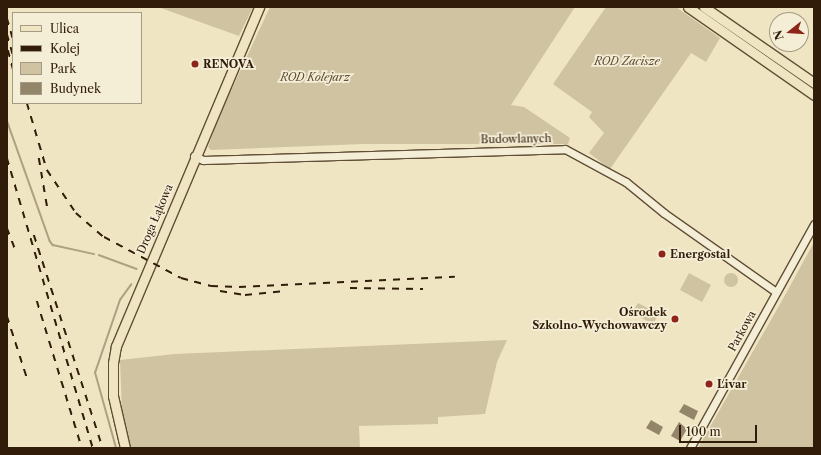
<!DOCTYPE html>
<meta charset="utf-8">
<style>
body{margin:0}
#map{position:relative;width:821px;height:455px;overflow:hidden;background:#efe5c2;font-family:"Libre Caslon Text",serif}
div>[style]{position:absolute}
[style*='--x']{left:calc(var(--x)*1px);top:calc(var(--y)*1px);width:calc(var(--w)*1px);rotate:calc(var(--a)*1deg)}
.green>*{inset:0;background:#cfc3a2}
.round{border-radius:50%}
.stream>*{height:1.5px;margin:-0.75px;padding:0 0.75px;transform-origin:0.75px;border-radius:0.75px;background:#aea183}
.building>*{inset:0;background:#938569}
.roads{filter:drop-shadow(1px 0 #604e36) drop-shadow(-1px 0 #604e36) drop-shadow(0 1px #604e36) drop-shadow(0 -1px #604e36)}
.minor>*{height:7px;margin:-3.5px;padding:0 3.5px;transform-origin:3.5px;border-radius:3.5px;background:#f5eed7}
.major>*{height:9px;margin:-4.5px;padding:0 4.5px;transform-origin:4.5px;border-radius:4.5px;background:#efe5c2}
.rail>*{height:1.5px;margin-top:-0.75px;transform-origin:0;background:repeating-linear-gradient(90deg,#301c08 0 7px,transparent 0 14px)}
.dots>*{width:11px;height:11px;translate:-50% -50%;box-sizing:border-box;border:2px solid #f5eed7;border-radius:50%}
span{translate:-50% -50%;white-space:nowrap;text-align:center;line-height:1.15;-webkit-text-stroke:3.5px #f5eed7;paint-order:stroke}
.park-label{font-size:11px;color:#604e36;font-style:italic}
.poi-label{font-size:11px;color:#301c08;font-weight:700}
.left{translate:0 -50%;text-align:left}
.right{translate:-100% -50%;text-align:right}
.street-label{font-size:11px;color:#301c08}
.frame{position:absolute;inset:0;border:8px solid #301c08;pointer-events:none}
.legend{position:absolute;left:12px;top:12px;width:130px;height:92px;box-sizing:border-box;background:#f5eed7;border:1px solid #a69a84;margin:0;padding:5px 7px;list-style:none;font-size:12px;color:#301c08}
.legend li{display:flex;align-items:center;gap:8px;height:20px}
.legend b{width:20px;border:1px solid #a69a84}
.north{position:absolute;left:769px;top:12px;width:40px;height:40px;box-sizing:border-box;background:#f5eed7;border:1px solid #a69a84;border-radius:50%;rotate:253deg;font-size:11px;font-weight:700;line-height:16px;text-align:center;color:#301c08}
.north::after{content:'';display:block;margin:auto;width:14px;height:18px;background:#8f2418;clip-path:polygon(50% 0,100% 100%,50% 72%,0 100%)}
.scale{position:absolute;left:679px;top:425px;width:78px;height:18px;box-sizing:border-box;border:2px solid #301c08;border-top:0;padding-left:5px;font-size:12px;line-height:14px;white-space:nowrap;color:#301c08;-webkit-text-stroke:3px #f5eed7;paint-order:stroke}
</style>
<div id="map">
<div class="green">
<i style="clip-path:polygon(158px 7px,253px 7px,239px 36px)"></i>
<i style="clip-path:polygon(270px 7px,575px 7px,511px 105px,524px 107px,570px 138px,568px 144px,363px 144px,211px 150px,208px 147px,219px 116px)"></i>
<i style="clip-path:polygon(606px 7px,676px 7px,720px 38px,706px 62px,691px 53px,610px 169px,589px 153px,604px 133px,589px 117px,592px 112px,553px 84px)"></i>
<i style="clip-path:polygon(814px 242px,814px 448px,698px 448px,784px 297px)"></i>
<i class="round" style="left:724px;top:273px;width:14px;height:14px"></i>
<i style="clip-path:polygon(689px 273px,711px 285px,702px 302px,680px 290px)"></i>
<i style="clip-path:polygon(638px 303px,659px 314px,653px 324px,632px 313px)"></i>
<i style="clip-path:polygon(507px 340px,497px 362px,485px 414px,438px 417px,438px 424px,359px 426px,360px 448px,131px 448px,122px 412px,120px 360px,175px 354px)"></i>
</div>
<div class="stream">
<i style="--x:7;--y:120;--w:128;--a:70.4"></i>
<i style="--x:50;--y:241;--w:5;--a:53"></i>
<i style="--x:53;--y:245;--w:42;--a:12.4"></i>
<i style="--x:99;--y:255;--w:40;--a:20.2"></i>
<i style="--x:116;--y:448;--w:78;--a:-105.6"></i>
<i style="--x:95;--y:373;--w:77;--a:-71.1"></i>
<i style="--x:120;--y:300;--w:19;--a:-54"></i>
</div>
<div class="building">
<i style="clip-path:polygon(684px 404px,698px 411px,694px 420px,679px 412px)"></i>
<i style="clip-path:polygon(651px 420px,663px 427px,659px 435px,646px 428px)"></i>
<i style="clip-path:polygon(679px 422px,687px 429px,680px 441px,671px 436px)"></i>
</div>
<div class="roads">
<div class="minor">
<i style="--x:194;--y:156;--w:10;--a:24"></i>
<i style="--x:203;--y:160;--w:362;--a:-1.7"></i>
<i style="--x:565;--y:149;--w:69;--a:28.4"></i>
<i style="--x:626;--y:182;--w:49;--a:39.2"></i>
<i style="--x:664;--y:213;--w:137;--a:35.2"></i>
<i style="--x:690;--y:448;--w:256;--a:-61"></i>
</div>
<div class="major">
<i style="--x:688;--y:7;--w:154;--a:34.9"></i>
<i style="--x:704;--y:7;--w:134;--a:34.6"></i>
<i style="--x:125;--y:448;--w:53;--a:-103"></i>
<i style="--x:113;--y:396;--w:33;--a:-90"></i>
<i style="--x:113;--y:363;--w:17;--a:-80"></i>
<i style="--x:116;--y:346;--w:368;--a:-67.1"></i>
</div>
</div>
<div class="rail">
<i style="--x:7;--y:18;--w:22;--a:74"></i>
<i style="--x:7;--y:34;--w:22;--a:74"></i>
<i style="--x:8;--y:50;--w:20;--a:75"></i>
<i style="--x:27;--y:103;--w:70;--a:73.4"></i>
<i style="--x:47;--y:170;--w:52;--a:56"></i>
<i style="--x:76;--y:213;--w:37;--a:41"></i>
<i style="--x:104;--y:237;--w:87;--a:28"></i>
<i style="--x:181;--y:278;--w:31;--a:15"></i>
<i style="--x:211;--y:286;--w:28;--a:2"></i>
<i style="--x:239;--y:287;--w:216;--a:-2.7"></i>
<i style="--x:7;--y:158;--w:302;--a:73.5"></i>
<i style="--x:39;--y:158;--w:54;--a:80.4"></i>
<i style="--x:7;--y:228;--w:28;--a:69"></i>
<i style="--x:34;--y:235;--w:224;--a:72.1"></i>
<i style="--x:350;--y:288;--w:73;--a:0.8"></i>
<i style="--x:220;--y:291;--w:25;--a:9"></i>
<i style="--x:245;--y:295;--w:40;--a:-5.7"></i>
<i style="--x:37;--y:301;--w:154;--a:73"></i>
<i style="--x:7;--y:316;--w:68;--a:72.1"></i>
</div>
<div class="dots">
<i style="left:195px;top:64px;background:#8f2418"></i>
<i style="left:662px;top:254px;background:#8f2418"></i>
<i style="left:675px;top:319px;background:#8f2418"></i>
<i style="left:709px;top:384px;background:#8f2418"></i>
</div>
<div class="park-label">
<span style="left:627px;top:61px">ROD Zacisze</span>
<span style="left:315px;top:77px">ROD Kolejarz</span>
</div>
<div class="poi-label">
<span class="left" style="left:203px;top:64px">RENOVA</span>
<span class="left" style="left:670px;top:254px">Energostal</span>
<span class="right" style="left:667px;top:319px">Ośrodek<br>Szkolno-Wychowawczy</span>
<span class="left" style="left:717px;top:384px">Livar</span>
</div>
<div class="street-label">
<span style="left:516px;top:139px;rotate:-1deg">Budowlanych</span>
<span style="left:155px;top:219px;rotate:-67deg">Droga Łąkowa</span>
<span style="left:742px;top:331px;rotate:-61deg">Parkowa</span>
</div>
<div class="frame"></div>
<ul class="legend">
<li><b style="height:5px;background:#efe5c2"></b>Ulica</li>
<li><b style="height:5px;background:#301c08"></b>Kolej</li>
<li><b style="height:11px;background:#cfc3a2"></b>Park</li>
<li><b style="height:11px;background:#938569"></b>Budynek</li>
</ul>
<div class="north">N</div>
<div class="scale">100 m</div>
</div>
